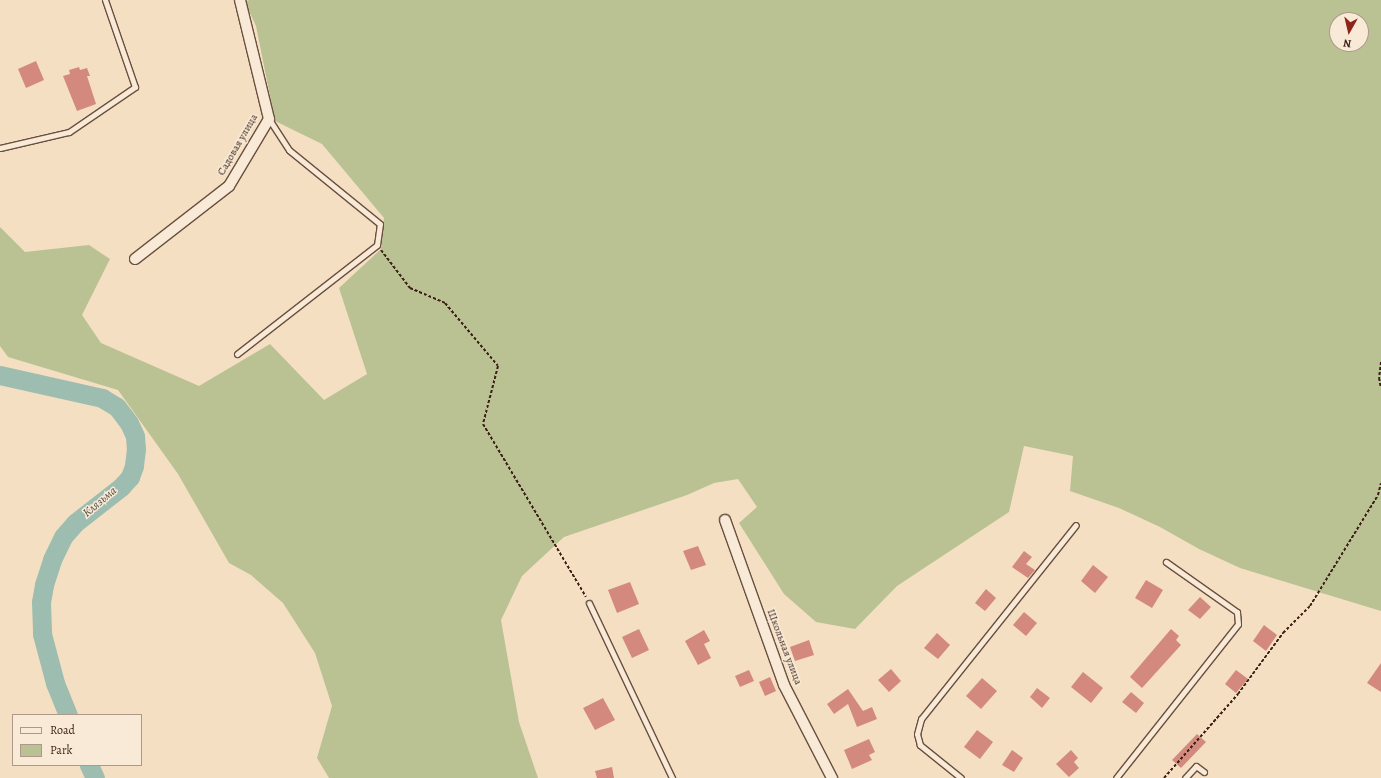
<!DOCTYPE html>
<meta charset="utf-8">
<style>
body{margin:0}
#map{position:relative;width:1381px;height:778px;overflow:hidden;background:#f4dfc2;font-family:Alegreya,serif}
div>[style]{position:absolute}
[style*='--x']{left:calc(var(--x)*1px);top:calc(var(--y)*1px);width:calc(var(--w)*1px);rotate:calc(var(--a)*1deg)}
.green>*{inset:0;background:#bac294}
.river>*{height:19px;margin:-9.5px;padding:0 9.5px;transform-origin:9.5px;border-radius:9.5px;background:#9cbdaf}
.building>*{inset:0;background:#d3897d}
.path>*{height:2px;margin-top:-1px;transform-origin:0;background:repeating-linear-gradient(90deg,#3c1f15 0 3px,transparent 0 5px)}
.roads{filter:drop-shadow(1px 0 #6a4f40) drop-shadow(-1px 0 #6a4f40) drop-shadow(0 1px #6a4f40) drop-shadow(0 -1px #6a4f40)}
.lane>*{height:5px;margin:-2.5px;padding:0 2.5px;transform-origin:2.5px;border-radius:2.5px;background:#f8ead7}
.street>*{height:10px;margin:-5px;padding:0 5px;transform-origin:5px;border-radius:5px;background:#f8ead7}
span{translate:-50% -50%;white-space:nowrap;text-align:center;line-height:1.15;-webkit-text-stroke:3px #f8ead7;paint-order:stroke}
.street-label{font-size:11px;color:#3c1f15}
.water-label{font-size:12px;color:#594e43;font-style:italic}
.legend{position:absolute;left:12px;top:714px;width:130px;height:52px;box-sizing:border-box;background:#f8ead7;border:1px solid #ad9989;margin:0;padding:5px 7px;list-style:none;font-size:12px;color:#3c1f15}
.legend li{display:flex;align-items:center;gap:8px;height:20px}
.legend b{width:20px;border:1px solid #ad9989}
.north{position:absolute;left:1329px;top:12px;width:40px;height:40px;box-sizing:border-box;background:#f8ead7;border:1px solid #ad9989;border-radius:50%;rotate:188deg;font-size:11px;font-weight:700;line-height:16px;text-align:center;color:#3c1f15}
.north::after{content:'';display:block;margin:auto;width:14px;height:18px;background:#8f2418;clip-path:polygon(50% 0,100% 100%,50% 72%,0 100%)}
</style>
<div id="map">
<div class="green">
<i style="clip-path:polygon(evenodd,249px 0,1381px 0,1381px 611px,1240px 568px,1199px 549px,1160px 527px,1119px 508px,1070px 491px,1073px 456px,1024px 446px,1009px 512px,897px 586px,855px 629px,816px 622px,784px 594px,739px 523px,757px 507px,738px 479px,714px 483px,687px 495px,564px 537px,522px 576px,501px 620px,519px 722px,538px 778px,329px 778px,317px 758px,332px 706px,315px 653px,283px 603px,251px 575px,229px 563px,178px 474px,118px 390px,8px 357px,0 346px,0 227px,25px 252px,89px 245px,110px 259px,82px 315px,101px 343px,199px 386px,270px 344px,324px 400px,367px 374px,339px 288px,381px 249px,384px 218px,322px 144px,275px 121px,256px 26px,245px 2px,249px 0,1337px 20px,1361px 20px,1361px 44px,1337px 44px,1337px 20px)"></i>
</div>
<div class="river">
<i style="--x:0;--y:375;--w:105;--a:12.7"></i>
<i style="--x:102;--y:398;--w:17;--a:31"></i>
<i style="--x:117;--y:407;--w:20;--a:53"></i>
<i style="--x:129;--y:423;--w:14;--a:65"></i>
<i style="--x:135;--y:436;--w:13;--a:86"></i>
<i style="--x:136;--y:449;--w:17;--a:97"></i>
<i style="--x:134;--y:466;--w:12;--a:110"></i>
<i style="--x:130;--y:477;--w:13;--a:132"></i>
<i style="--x:121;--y:487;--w:58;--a:142"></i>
<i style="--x:75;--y:523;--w:18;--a:131"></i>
<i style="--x:63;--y:537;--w:25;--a:116"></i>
<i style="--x:52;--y:560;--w:26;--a:108"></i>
<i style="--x:44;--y:585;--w:17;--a:100"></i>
<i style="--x:41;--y:602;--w:32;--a:88"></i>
<i style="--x:42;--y:634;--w:51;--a:75.1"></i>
<i style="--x:55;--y:683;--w:35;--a:68"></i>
<i style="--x:89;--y:765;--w:14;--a:65"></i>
</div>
<div class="building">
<i style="clip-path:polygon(36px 61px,44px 80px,26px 88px,18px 69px)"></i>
<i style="clip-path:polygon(79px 67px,80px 70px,87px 68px,90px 76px,87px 76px,96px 104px,77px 111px,63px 76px,70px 74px,69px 70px)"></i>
<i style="clip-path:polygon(698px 546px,706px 565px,691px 570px,683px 551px)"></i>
<i style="clip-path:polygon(1024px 551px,1032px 557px,1026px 564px,1035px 570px,1028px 578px,1012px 567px)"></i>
<i style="clip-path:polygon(1093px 565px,1108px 577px,1095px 593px,1081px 581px)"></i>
<i style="clip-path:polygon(1146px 580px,1163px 590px,1152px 608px,1135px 598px)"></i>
<i style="clip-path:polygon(630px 582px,639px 604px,617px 613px,608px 590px)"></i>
<i style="clip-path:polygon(986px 589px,996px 598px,985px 611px,975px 603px)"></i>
<i style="clip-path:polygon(1200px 597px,1211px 607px,1200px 619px,1188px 610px)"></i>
<i style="clip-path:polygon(1024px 612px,1037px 623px,1026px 636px,1013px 625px)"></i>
<i style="clip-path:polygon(1264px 625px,1277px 635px,1266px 651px,1253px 641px)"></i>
<i style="clip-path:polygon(639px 629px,649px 650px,632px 658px,622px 637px)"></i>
<i style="clip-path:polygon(1171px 629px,1179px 636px,1176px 640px,1181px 645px,1142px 688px,1130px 677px)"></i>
<i style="clip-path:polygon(704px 630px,710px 641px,704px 644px,711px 658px,698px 665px,685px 641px)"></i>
<i style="clip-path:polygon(937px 633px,950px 645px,938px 659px,924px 648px)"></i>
<i style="clip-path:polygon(809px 640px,814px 655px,795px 661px,790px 647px)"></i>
<i style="clip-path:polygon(1381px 663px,1381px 692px,1367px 683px)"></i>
<i style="clip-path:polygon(891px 669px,901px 681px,889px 692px,878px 680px)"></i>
<i style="clip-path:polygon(749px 670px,754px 681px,740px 687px,735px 676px)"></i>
<i style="clip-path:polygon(1236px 670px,1248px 679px,1236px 693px,1225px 684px)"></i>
<i style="clip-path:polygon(1083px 672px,1103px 688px,1091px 703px,1071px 687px)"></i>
<i style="clip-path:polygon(770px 677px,776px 691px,765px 696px,759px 682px)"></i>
<i style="clip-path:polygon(982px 678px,997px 691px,981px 709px,966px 696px)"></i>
<i style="clip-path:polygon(1037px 688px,1050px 698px,1042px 708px,1030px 697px)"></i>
<i style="clip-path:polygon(848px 689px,863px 711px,872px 707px,877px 719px,857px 727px,848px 704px,834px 714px,827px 704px)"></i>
<i style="clip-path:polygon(1131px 692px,1144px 703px,1136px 713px,1122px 702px)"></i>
<i style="clip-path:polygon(603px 698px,615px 720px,595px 730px,583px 708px)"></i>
<i style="clip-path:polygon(977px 730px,993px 742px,980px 759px,964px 747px)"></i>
<i style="clip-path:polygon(1197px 734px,1206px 742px,1181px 768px,1172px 760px)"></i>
<i style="clip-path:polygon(869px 739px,875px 752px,869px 755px,872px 760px,852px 769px,844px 750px)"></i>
<i style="clip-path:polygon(1012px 750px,1023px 758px,1014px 772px,1002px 765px)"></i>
<i style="clip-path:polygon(1071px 750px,1078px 758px,1074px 762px,1079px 768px,1069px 777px,1056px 764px)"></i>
<i style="clip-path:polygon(612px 767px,614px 778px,597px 778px,595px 771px)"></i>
</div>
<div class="path">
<i style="--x:381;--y:250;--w:48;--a:52.7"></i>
<i style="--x:410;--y:288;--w:38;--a:23"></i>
<i style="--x:445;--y:303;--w:82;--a:49.9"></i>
<i style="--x:498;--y:366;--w:60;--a:104.5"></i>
<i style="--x:483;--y:424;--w:201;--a:59.2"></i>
<i style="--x:1381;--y:362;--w:16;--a:97"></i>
<i style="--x:1379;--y:378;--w:10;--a:79"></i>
<i style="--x:1164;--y:778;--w:112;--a:-48.6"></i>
<i style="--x:1238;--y:694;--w:76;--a:-53.6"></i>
<i style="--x:1283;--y:633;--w:38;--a:-45"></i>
<i style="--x:1310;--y:606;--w:130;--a:-58.5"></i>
<i style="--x:1378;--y:495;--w:12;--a:-76"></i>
</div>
<div class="roads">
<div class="lane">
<i style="--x:0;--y:148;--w:71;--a:-13.1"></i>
<i style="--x:69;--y:132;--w:80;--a:-34.3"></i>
<i style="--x:135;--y:87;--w:92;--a:-109"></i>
<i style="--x:237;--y:354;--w:177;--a:-37.9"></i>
<i style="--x:377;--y:245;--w:21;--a:-82"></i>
<i style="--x:380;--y:224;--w:117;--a:-140.9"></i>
<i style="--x:289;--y:150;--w:37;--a:-123"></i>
<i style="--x:589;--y:603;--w:194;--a:64.6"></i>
<i style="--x:961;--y:778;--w:53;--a:-141.2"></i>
<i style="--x:920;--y:745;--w:11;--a:-105"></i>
<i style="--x:917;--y:734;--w:16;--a:-75"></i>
<i style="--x:921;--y:719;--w:248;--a:-51.4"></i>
<i style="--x:1116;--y:778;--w:196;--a:-51.6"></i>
<i style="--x:1238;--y:624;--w:12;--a:-95"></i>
<i style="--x:1237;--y:612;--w:87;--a:-144.8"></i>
<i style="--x:1185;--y:778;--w:16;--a:-47"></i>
<i style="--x:1196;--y:766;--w:10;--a:37"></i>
</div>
<div class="street">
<i style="--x:135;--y:259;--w:119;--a:-37.8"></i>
<i style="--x:229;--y:186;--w:78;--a:-59.2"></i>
<i style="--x:269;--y:119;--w:122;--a:-103.7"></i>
<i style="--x:725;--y:520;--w:175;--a:70.3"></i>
<i style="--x:784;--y:685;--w:105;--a:62.7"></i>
</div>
</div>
<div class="street-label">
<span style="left:238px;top:145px;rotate:-60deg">Садовая улица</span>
<span style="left:784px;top:647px;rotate:69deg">Школьная улица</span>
</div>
<div class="water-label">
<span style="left:100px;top:502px;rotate:-40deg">Клязьма</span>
</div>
<ul class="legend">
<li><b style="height:5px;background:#f8ead7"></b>Road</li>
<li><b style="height:11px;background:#bac294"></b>Park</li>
</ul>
<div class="north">N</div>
</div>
